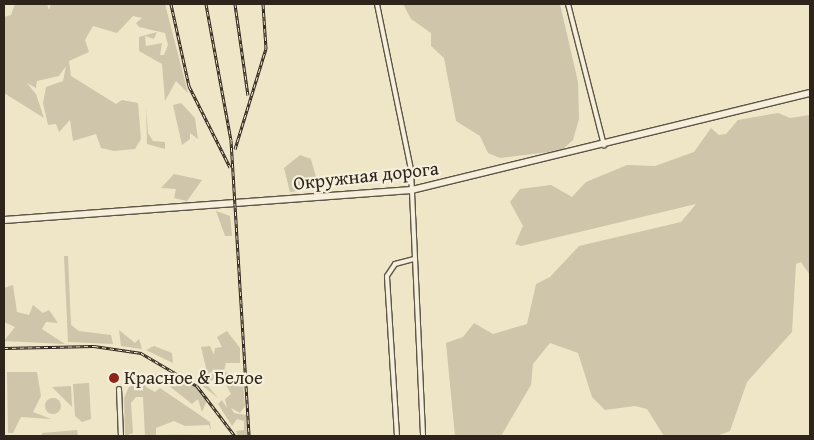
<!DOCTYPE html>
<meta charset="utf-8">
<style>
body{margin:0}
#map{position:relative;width:814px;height:440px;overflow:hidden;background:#efe6c7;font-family:"Gentium Book Plus",serif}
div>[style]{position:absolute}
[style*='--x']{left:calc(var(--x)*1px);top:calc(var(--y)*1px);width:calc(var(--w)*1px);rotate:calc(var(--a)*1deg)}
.green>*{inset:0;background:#cec5aa}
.round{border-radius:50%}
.roads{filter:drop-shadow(1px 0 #5e5447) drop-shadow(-1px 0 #5e5447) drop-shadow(0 1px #5e5447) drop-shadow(0 -1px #5e5447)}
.street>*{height:4px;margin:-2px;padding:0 2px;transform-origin:2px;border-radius:2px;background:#f5efdb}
.secondary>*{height:5.5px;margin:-2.75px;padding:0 2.75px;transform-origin:2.75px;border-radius:2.75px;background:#f5efdb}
.rail>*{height:3px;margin-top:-1.5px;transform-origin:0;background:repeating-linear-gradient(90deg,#f5efdb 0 4px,#2e241c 0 8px);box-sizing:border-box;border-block:1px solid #2e241c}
.dots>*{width:14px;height:14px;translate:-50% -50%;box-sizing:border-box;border:2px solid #f5efdb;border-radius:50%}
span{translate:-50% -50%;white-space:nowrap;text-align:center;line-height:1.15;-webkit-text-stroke:4.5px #f5efdb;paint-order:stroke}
.street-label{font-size:19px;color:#2e241c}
.poi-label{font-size:19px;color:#2e241c}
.left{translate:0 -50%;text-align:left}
.frame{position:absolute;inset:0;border:5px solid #2e241c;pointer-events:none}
</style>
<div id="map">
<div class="green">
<i style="clip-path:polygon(15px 4px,47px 4px,49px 10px,51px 4px,165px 4px,188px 93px,176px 81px,165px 101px,162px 64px,139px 51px,139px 37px,157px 32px,154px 39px,145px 36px,146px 46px,162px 43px,160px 55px,164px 55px,168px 45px,165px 33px,139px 27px,136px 23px,142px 18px,133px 16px,117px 33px,93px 26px,85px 40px,89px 52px,69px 61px,71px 76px,116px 104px,122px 100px,138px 103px,141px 139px,135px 149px,114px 151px,101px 148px,96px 134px,73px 141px,70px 120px,59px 132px,56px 124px,48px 125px,43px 103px,46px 87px,63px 81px,66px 66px,59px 76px,37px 81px,36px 88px,27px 83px,36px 94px,44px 118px,4px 93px,4px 17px,11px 15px)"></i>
<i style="clip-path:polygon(403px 4px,560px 4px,578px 82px,579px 119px,573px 140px,563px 149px,549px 152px,500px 158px,488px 153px,480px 136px,456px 121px,444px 58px,431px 46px,431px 33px,411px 19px)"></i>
<i style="clip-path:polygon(181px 103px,195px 118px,198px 139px,190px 133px,190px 139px,182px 145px,173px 105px)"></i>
<i style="clip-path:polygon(146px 107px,148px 133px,153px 141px,165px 142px,165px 149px,147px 144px)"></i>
<i style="clip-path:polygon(778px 113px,790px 118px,810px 115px,810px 275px,801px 262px,796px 264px,792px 332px,747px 382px,730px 431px,717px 436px,664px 436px,647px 409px,635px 406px,605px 410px,592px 397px,578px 353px,550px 343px,533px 364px,531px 385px,501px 436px,455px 436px,446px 343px,463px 337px,474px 323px,493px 334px,527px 324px,536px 284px,550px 277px,579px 246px,681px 222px,696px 204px,521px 246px,515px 244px,523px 226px,510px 202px,520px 189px,551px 185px,572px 197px,586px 182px,627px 165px,655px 166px,694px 152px,711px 128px,719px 135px,726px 134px,738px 120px)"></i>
<i style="clip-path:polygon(300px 155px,311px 159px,319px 188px,290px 192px,284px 168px)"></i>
<i style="clip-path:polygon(174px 174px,202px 180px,187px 201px,174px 198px,176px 189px,161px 188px)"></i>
<i style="clip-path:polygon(216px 211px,230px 216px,232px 236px,225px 236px)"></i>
<i style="clip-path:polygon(64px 256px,68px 256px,71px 325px,79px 331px,111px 335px,113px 344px,68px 342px)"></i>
<i style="clip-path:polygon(13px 285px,17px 312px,29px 315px,33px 305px,43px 313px,49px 310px,58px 323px,46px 322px,42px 329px,65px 344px,4px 341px,15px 327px,4px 322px,4px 288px)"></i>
<i style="clip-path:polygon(119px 330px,135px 343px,139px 339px,142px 349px,121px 346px)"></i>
<i style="clip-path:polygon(227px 331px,240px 348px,240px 363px,226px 363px,224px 371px,243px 383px,245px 406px,240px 413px,231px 408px,234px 413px,246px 415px,248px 436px,238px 436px,236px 431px,244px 430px,244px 421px,237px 419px,232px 426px,218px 404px,222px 400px,227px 408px,225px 399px,231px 394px,219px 371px,206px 373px,216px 375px,208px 386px,218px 398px,199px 383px,205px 377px,202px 369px,206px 368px,201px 347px,210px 346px,214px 355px,215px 348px,222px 347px,217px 337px)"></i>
<i style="clip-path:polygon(154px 346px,172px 353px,173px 363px,146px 350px)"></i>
<i style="clip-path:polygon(7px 372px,37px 372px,41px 396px,33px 412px,51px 419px,21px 417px,13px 433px,8px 433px)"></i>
<i style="clip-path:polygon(135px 373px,142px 374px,146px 387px,155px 392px,160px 388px,210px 422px,211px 431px,209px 425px,185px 426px,174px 421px,156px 428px,156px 435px,208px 434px,145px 436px,143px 397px,136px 397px,131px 403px,133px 433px,125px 436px,124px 398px)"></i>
<i style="clip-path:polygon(162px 373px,179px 386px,185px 378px,196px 387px,208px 398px,202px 412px,198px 399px,192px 404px,154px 374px)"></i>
<i style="clip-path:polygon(89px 383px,91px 419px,82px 422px,75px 416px,73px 384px)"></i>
<i style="clip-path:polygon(71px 386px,72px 407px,52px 387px)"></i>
<i class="round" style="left:45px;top:398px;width:16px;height:16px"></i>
<i style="clip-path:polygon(77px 430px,78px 436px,42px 436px,42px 433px)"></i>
</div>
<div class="roads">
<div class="street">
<i style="--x:377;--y:4;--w:169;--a:78.4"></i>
<i style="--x:411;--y:170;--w:266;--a:87.4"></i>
<i style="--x:568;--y:4;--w:146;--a:75.7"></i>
<i style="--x:119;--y:389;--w:47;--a:87.6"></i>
<i style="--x:397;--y:436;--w:160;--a:-93.6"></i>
<i style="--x:387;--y:276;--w:14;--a:-56"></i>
<i style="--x:395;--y:264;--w:20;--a:-15"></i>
</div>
<div class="secondary">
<i style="--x:4;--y:220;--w:409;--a:-4.2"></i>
<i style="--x:412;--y:190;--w:410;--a:-13.7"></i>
</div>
</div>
<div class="rail">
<i style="--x:171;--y:4;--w:84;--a:77.6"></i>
<i style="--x:189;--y:86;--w:91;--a:63.2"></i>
<i style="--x:206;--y:4;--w:138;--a:79.6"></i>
<i style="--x:231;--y:140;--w:297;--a:86.5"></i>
<i style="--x:235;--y:4;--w:92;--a:81.9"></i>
<i style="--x:235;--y:149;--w:106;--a:-72.9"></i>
<i style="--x:266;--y:48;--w:44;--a:-93.9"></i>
<i style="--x:4;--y:348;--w:90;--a:-1.3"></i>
<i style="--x:94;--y:346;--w:48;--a:8.5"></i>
<i style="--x:141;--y:353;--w:65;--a:30.5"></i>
<i style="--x:197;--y:386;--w:63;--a:52.8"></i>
</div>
<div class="dots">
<i style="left:114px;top:378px;background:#8f2418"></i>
</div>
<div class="street-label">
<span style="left:366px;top:176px;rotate:-6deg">Окружная дорога</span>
</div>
<div class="poi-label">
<span class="left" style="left:124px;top:378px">Красное &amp; Белое</span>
</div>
<div class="frame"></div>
</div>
